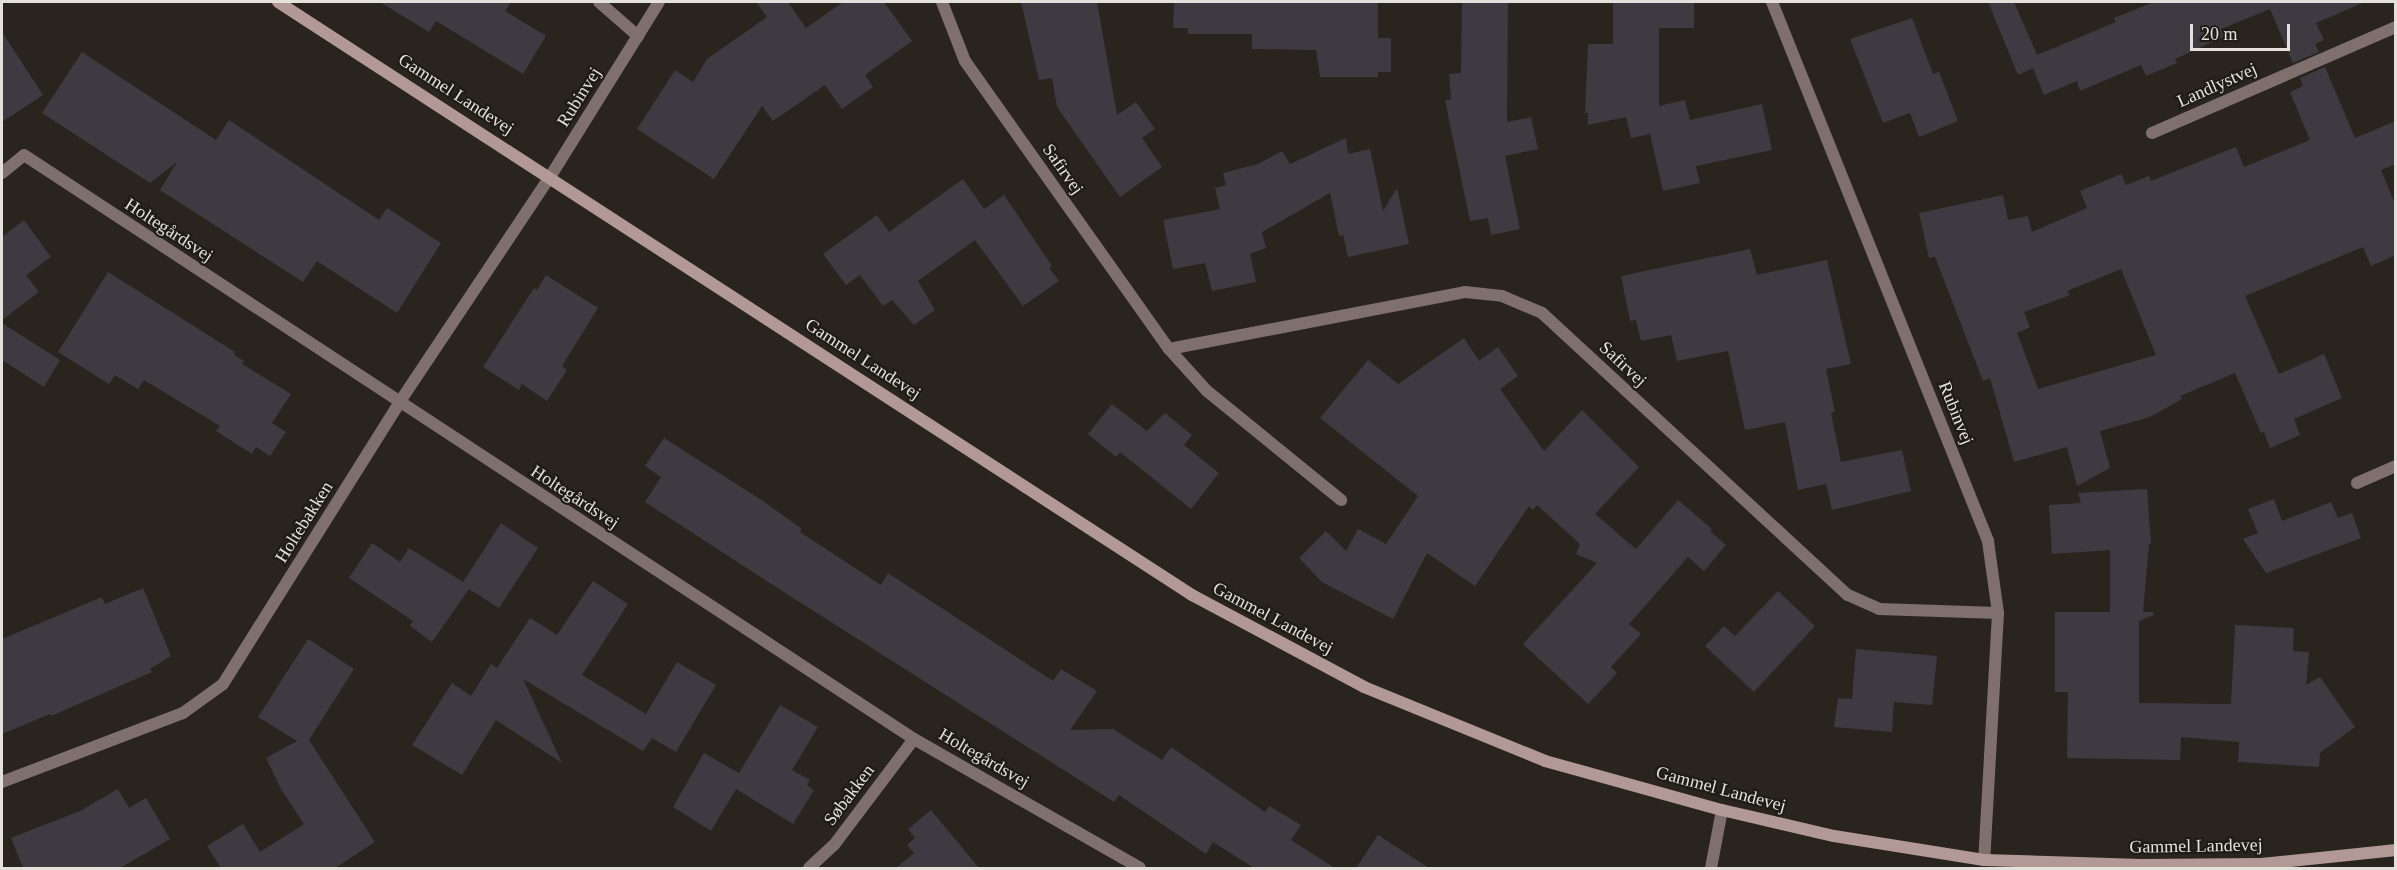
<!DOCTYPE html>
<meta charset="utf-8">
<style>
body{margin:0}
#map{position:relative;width:2397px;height:870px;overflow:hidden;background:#29241e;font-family:Georgia,serif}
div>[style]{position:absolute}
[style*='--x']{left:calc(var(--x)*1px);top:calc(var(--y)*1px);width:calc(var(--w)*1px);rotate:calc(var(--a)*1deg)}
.building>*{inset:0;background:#3e3a42}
.street>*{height:12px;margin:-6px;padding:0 6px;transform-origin:6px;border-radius:6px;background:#7f6f6d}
.secondary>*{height:12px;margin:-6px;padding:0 6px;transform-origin:6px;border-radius:6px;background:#b29996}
span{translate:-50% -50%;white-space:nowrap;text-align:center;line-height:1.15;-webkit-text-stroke:4.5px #1f1b15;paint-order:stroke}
.street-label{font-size:18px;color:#e4e1dd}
.frame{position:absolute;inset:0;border:3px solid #e4e1dd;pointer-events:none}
.scale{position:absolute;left:2190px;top:24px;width:100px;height:27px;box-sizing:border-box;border:3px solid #e4e1dd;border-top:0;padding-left:8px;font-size:18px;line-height:21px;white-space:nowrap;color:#e4e1dd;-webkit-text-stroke:4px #1f1b15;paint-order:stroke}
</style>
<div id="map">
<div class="building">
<i style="clip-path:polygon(380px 2px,511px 2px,505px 11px,546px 36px,523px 74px,436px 21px,429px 32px)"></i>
<i style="clip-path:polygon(756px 2px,788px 2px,806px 28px,843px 2px,884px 2px,912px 41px,865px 75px,873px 87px,842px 109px,825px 85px,773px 121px,762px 106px,714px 179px,637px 129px,675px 70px,693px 82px,707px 59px,767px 17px)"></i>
<i style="clip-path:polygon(1021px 2px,1097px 2px,1117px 115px,1136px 102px,1155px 129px,1142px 138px,1162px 167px,1120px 197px,1057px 107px,1052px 78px,1039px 80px)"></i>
<i style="clip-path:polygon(1174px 2px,1378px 2px,1378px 38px,1391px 38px,1391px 72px,1378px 72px,1378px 77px,1320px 77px,1316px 50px,1252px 49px,1252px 34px,1188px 34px,1188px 28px,1173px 28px)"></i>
<i style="clip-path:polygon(1462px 2px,1508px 2px,1507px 122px,1531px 117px,1538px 149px,1505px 156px,1520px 229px,1491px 235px,1488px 218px,1470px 221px,1445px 100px,1451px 100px,1449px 74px,1461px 73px)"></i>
<i style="clip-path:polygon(1613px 2px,1694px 2px,1694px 28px,1659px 28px,1659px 106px,1685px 100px,1690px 120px,1762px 104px,1772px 150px,1696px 166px,1700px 183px,1663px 191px,1650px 134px,1631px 138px,1626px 117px,1588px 125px,1588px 113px,1585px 113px,1588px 44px,1613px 44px)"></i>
<i style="clip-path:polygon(1988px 2px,2014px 2px,2037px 55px,2116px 22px,2114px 18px,2154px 2px,2365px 2px,2316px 23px,2324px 40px,2315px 44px,2319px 52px,2293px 63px,2270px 9px,2221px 29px,2225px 36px,2175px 59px,2177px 63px,2146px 76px,2141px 65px,2080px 91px,2077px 81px,2044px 95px,2033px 68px,2018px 75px)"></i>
<i style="clip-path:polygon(1912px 18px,1933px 74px,1939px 72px,1958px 121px,1919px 137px,1910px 113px,1883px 123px,1850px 39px)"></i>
<i style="clip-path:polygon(2px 32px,43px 95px,2px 122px)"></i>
<i style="clip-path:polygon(82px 52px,216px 140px,229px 120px,379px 220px,387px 208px,441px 243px,397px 313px,317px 261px,303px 282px,160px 190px,177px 162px,150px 183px,42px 113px)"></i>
<i style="clip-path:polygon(evenodd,2325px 67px,2355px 138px,2396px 121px,2396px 164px,2381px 170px,2396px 206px,2396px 255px,2371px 266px,2363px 247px,2245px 296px,2279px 374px,2324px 354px,2342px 398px,2294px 419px,2300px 435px,2270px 448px,2264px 432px,2261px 433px,2235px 373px,2180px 396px,2182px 399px,2150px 417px,2100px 431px,2110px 468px,2077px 486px,2067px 447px,2014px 462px,1990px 378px,1983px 381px,1935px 257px,1929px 258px,1919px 213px,2003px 195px,2008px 220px,2028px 216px,2032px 232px,2087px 208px,2080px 191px,2121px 174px,2126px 185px,2149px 176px,2151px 181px,2236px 147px,2244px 167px,2310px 140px,2290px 92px,2303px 86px,2300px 78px,2325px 67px,2121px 269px,2156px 355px,2038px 389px,2017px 333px,2030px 327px,2024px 312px,2070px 295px,2067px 291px,2121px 269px)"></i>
<i style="clip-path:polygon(1346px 138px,1348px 154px,1370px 149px,1383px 211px,1397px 188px,1409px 244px,1348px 257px,1343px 235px,1339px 236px,1330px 193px,1262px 232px,1266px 248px,1250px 254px,1256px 282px,1212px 291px,1205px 263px,1173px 269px,1163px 220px,1220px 209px,1215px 188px,1226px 185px,1223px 173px,1258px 164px,1282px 151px,1290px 164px)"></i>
<i style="clip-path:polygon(963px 179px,984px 209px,1004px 195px,1052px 266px,1049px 268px,1059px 281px,1023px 306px,975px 240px,918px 281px,935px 310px,914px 325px,892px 300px,883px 306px,860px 275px,846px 285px,823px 254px,877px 215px,889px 232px)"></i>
<i style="clip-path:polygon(24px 220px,51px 257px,26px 275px,39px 292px,2px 320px,2px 237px)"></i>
<i style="clip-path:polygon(1750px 249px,1757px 275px,1827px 260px,1851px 364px,1826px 369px,1835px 412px,1831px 413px,1841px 462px,1902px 450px,1911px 491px,1832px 510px,1826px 484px,1798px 490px,1785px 422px,1745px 430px,1728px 351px,1677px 361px,1671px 335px,1641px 341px,1636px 320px,1630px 321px,1621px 276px)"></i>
<i style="clip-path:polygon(108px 272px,235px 352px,234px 355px,244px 361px,242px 364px,291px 394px,272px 423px,286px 432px,270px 456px,256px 447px,252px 454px,216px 431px,220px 426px,144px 380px,138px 389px,115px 375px,109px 384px,58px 352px)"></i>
<i style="clip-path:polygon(546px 275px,598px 308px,562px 366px,567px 370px,547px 401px,522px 384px,519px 390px,483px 367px,534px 288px,537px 290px)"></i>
<i style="clip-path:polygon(2px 323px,60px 360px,44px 387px,2px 360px)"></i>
<i style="clip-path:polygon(1464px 338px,1479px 361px,1498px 347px,1518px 376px,1500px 389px,1544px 451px,1582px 410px,1639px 467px,1595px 514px,1636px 549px,1678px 500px,1712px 529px,1710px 531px,1726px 545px,1704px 571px,1688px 557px,1629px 624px,1641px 634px,1611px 667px,1617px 673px,1588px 704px,1523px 644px,1597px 563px,1576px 554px,1580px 544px,1537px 505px,1533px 510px,1529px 506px,1475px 586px,1427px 553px,1393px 619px,1322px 582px,1299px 558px,1326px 531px,1346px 551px,1358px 529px,1386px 544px,1418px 496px,1320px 418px,1368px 360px,1398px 384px)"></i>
<i style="clip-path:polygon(1112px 404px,1147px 431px,1165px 413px,1192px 435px,1184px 445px,1219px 473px,1191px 509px,1120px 452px,1116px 457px,1088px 434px)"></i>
<i style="clip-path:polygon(664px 438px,763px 501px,802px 529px,800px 532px,881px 585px,888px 573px,1053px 681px,1061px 669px,1097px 691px,1070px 730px,1113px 729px,1162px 760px,1171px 747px,1265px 812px,1269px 806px,1301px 825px,1291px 840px,1335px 868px,1254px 868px,1213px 842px,1206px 854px,1119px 795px,1114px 802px,765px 580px,645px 502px,661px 477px,645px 466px)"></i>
<i style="clip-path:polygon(2147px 489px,2151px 544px,2149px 544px,2143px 612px,2153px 612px,2154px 615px,2139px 621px,2139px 703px,2231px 704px,2235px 625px,2294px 628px,2293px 651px,2309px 652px,2306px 685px,2320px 677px,2355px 727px,2320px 753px,2319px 767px,2238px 762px,2239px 742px,2181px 737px,2180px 760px,2067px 758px,2068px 692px,2055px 692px,2055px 612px,2110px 612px,2110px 550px,2052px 554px,2049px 505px,2081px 503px,2078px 493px)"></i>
<i style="clip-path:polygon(2274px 499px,2282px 521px,2331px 502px,2338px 518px,2352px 513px,2361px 538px,2266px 573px,2243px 539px,2258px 533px,2248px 509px)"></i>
<i style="clip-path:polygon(501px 523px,538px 548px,499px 608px,469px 589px,432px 642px,410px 626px,413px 621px,349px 578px,372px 543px,400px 562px,409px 548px,463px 582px)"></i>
<i style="clip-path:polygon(593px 581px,628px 604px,582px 675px,646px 714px,677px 662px,716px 685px,676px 752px,652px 738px,643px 751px,523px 679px,562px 763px,496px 720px,462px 775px,412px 745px,452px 683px,471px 696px,491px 664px,497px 668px,530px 618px,557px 635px)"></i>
<i style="clip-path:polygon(143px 588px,171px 656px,150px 669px,152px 672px,51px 716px,50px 714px,2px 734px,2px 639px,102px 597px,105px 604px)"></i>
<i style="clip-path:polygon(1778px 591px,1815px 626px,1754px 692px,1705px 646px,1724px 626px,1735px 636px)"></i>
<i style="clip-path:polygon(308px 639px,354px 669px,309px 740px,375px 842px,335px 868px,221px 868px,207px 846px,243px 824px,260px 852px,304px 824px,281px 789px,266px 758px,297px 741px,258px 717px)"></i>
<i style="clip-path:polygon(1856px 649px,1937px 656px,1932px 705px,1894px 702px,1892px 732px,1834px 727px,1838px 698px,1852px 699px)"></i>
<i style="clip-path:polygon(780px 705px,818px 727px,792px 770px,810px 780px,807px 785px,814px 790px,793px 824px,736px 789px,711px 831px,673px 807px,704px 753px,739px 773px)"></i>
<i style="clip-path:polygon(118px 789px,129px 808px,146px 798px,170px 839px,120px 868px,23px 868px,11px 838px,80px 811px)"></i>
<i style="clip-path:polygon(931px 810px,979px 868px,896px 868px,914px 853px,907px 845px,915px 838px,908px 829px)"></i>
<i style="clip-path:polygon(1378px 835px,1429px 868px,1356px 868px)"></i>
</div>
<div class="street">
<i style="--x:599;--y:2;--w:52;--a:41.1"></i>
<i style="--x:942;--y:2;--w:63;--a:68.7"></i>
<i style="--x:965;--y:61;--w:353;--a:54.7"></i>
<i style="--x:1169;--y:349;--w:57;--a:47.9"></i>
<i style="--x:1207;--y:391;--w:173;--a:39.1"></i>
<i style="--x:1772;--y:2;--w:581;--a:68.16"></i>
<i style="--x:1988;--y:541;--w:73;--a:82.1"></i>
<i style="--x:1998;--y:613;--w:247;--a:93.2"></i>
<i style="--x:2152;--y:133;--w:266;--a:-23.5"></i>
<i style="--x:2;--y:173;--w:28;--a:-39"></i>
<i style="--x:24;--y:155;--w:1064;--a:33.27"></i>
<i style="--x:914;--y:739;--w:260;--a:29.7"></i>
<i style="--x:1169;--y:349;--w:301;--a:-10.9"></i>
<i style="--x:1465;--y:292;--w:37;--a:6"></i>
<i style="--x:1502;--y:296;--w:43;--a:23"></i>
<i style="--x:1542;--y:313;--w:416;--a:42.7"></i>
<i style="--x:1848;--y:595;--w:34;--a:24"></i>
<i style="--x:1879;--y:609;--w:119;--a:1.9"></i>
<i style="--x:2357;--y:483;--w:43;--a:-23.6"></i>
<i style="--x:2;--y:782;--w:194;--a:-20.9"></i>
<i style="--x:183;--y:713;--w:49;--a:-35.9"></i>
<i style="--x:223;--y:684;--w:332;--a:-57.9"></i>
<i style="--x:399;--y:403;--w:272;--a:-56.3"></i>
<i style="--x:550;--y:177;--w:206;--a:-58.1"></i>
<i style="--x:809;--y:868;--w:34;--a:-43"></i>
<i style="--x:834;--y:845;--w:133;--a:-53"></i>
<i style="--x:1711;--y:868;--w:59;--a:-79.3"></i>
</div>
<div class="secondary">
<i style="--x:278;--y:2;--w:1090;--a:32.98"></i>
<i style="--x:1192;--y:595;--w:195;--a:28.1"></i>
<i style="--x:1364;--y:687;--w:196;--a:22.2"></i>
<i style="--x:1545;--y:761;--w:184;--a:15.5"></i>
<i style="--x:1722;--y:810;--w:115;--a:13.1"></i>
<i style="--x:1834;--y:836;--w:152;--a:9.1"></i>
<i style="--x:1984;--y:860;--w:157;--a:1.8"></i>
<i style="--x:2141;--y:865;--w:120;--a:-0.5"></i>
<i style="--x:2261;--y:864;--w:136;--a:-5.9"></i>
</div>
<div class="street-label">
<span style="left:2217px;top:85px;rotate:-24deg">Landlystvej</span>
<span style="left:456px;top:94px;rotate:33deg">Gammel Landevej</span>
<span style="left:579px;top:97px;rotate:-58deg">Rubinvej</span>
<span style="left:1063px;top:169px;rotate:55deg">Safirvej</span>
<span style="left:169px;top:230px;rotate:33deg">Holtegårdsvej</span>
<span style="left:863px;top:359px;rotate:33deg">Gammel Landevej</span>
<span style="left:1623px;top:364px;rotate:43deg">Safirvej</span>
<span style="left:1956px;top:413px;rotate:68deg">Rubinvej</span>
<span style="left:575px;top:497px;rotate:33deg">Holtegårdsvej</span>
<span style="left:304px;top:522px;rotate:-58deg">Holtebakken</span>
<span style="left:1273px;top:618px;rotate:28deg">Gammel Landevej</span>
<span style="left:984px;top:758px;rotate:30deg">Holtegårdsvej</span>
<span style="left:1721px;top:789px;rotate:15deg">Gammel Landevej</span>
<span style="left:849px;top:795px;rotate:-53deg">Søbakken</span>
<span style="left:2196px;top:846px;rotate:-1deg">Gammel Landevej</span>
</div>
<div class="frame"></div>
<div class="scale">20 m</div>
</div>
